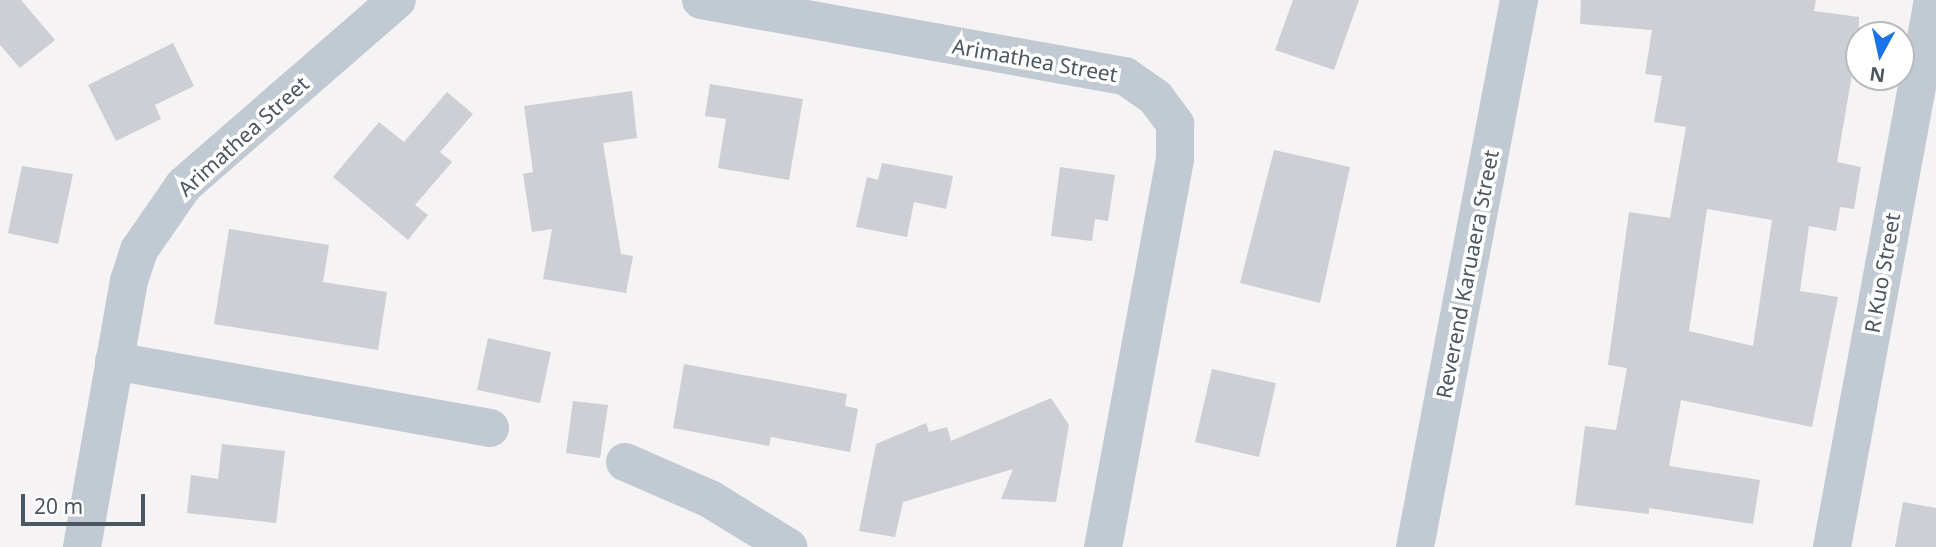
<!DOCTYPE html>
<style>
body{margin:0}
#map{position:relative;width:1936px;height:547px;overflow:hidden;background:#f5f3f3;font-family:"Noto Sans",sans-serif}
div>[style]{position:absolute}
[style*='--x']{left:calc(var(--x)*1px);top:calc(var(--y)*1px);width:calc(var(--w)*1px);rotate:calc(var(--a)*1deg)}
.building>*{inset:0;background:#cdcfd5}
.minor>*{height:38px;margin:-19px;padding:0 19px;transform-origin:19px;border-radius:19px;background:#c1cad2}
.tertiary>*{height:38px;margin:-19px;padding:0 19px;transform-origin:19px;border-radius:19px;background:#c1cad2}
span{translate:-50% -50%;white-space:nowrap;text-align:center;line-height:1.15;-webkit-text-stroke:7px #fff;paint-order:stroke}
.street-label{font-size:21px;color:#4a5661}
.north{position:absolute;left:1845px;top:21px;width:70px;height:70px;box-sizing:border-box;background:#fff;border:2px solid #b7bbc0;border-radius:50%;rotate:188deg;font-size:19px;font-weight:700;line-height:28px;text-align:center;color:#4a5661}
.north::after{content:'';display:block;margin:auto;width:24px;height:32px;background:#1a73e8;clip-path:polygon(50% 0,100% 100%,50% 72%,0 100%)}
.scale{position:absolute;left:21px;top:494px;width:124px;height:32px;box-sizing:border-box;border:4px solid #4a5661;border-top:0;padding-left:9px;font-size:21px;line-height:24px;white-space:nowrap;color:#4a5661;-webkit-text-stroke:5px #fff;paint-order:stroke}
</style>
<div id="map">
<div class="building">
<i style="clip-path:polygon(0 0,21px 0,55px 40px,20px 68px,0 45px)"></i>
<i style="clip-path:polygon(1293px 0,1359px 0,1334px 70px,1275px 50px)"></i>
<i style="clip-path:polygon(evenodd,1581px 0,1816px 0,1814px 11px,1859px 17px,1859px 64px,1854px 63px,1837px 162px,1861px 167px,1854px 209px,1840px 207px,1836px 231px,1809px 226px,1800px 291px,1838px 297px,1812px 427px,1681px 400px,1669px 466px,1760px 480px,1753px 524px,1649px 508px,1649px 514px,1575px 505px,1585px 426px,1616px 430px,1627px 368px,1608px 365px,1629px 212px,1670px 218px,1686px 127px,1654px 122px,1662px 76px,1645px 74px,1652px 30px,1580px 24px,1581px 0,1707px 209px,1772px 220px,1753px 346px,1689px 331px,1707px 209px)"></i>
<i style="clip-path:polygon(173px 43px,194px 86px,155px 105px,161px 119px,116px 141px,88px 85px)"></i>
<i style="clip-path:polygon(710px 84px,803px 99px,789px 180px,718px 168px,726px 119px,705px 116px)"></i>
<i style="clip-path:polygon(632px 91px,637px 138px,603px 143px,621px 254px,633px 256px,626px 293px,543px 279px,552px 229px,532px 232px,523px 174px,533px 172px,524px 106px)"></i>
<i style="clip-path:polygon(447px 92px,473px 114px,440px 152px,452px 162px,415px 205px,428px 215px,408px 240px,333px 177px,379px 122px,404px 142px)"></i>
<i style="clip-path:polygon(1274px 150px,1350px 167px,1320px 303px,1240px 283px)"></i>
<i style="clip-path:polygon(882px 163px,953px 176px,946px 209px,914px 202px,907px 237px,856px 227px,867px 177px,878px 180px)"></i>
<i style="clip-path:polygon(22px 166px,73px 174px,58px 244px,8px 233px)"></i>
<i style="clip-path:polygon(1060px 167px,1115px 175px,1108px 221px,1095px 219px,1092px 241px,1051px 236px)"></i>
<i style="clip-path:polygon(229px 229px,329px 245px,323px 282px,387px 292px,378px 350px,214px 324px)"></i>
<i style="clip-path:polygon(488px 338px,551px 352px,540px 403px,477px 390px)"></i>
<i style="clip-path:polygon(684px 364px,847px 394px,845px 406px,858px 409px,850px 452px,771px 437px,769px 446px,673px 428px)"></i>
<i style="clip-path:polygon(1212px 369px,1276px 383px,1259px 457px,1195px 442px)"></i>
<i style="clip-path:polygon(1051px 398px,1069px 425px,1056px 502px,1001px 499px,1013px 469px,903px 502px,895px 537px,859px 531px,876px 444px,926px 423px,929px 432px,947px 427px,951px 441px)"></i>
<i style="clip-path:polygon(573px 401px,608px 405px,600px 458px,566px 453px)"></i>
<i style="clip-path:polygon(222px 444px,285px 451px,276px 523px,187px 513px,191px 475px,218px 479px)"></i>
<i style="clip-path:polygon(1903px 502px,1936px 508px,1936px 547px,1895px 547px)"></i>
</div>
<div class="minor">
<i style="--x:701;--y:0;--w:431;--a:10.2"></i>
<i style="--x:1125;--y:76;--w:37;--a:35"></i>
<i style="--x:1155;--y:97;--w:34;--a:53"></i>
<i style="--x:1175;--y:124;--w:35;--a:90"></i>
<i style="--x:1175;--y:159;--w:395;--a:100.5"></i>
<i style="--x:114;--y:361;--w:382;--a:10.1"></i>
<i style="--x:625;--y:462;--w:93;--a:23.5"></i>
<i style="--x:710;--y:499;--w:92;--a:31.6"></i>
<i style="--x:82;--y:547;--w:270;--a:-80"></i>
<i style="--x:129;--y:281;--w:33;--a:-72"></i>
<i style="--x:139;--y:250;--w:79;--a:-55.3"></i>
<i style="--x:184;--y:185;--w:282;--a:-41"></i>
<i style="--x:1832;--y:547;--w:556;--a:-79.54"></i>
</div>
<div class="tertiary">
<i style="--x:1415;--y:547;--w:557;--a:-79.23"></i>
</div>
<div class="street-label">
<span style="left:1035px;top:60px;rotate:10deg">Arimathea Street</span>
<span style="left:243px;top:136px;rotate:-42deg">Arimathea Street</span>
<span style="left:1882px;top:273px;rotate:-80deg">R Kuo Street</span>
<span style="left:1467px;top:274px;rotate:-79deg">Reverend Karuaera Street</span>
</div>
<div class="north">N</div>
<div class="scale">20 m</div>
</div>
